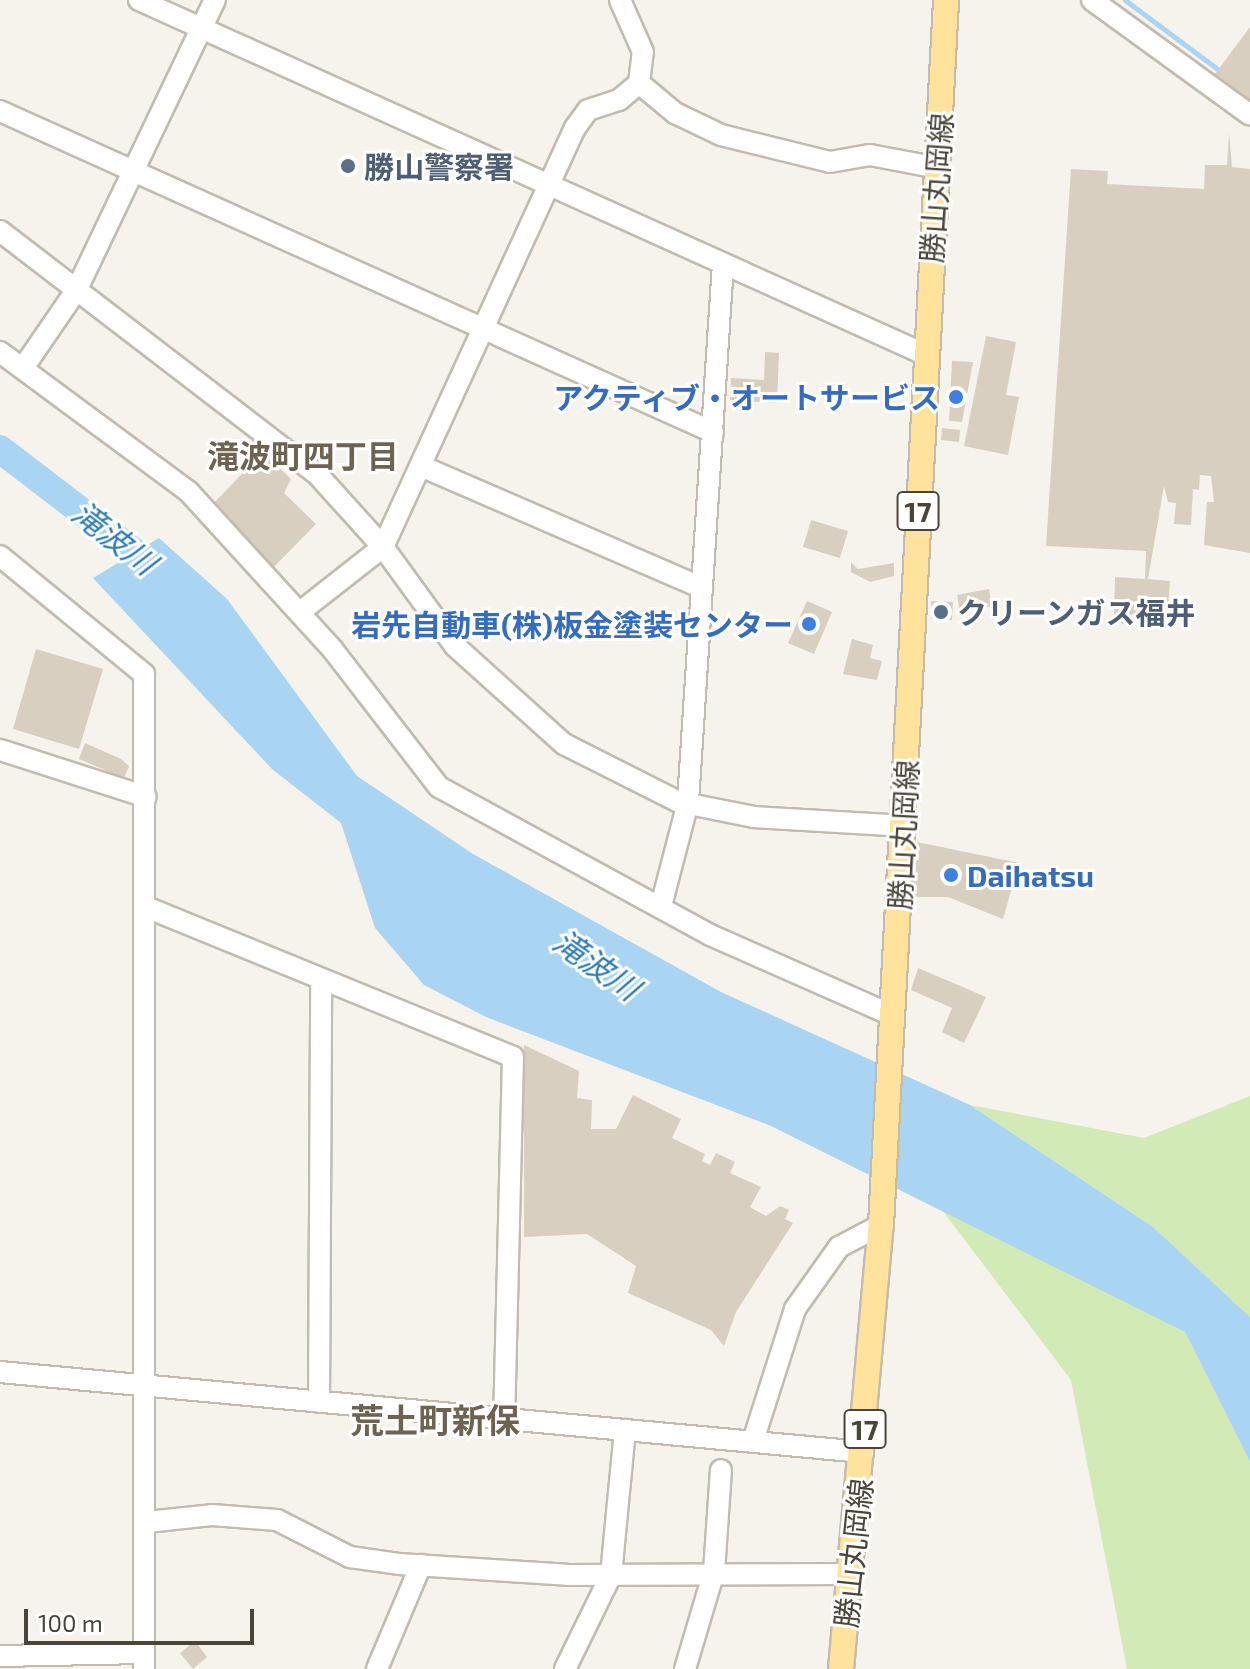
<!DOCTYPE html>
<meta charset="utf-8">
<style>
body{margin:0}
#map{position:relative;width:1250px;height:1669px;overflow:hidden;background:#f6f3ec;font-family:"Exo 2","Noto Sans JP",sans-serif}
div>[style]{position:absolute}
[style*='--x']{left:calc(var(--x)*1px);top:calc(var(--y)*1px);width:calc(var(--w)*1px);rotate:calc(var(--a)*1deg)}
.green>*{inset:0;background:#d2eab5}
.water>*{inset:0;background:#a9d4f2}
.stream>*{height:5px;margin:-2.5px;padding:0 2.5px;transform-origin:2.5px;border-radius:2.5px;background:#a9d4f2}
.river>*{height:28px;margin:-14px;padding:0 14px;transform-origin:14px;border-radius:14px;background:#a9d4f2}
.building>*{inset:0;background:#d8cfc1}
.roads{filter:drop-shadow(2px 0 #c2bbae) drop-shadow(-2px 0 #c2bbae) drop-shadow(0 2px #c2bbae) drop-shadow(0 -2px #c2bbae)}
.minor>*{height:20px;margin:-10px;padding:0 10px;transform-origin:10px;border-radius:10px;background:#fff}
.major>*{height:24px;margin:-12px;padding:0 12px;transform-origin:12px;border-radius:12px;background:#ffe39c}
.dots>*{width:22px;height:22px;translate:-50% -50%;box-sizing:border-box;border:4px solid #fff;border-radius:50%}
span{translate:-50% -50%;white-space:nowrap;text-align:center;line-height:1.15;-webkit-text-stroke:6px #fff;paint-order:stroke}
.shield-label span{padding:2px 6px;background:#fff;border:2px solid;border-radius:6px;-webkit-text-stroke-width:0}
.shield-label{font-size:28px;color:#4b4439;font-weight:700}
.service-label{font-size:30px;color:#4e5e75;font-weight:700}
.left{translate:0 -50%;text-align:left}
.street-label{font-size:30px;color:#4b4439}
.shop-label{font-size:30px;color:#366cbe;font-weight:700}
.right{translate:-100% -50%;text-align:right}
.neighbourhood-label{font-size:32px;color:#6e6250;font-weight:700}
.water-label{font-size:32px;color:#2e7ab2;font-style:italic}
.quarter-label{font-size:34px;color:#6e6250;font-weight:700}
.scale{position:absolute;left:24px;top:1609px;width:230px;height:36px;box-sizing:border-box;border:4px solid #4b4439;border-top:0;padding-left:10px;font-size:24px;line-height:28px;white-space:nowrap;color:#4b4439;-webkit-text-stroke:6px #fff;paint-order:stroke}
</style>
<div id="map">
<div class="green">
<i style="clip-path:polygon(1250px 1096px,1250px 1317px,1153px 1227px,970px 1105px,1144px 1138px)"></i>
<i style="clip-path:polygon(939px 1206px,1185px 1332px,1250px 1462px,1250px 1669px,1127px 1669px,1071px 1380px)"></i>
</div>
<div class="water">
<i style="clip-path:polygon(159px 538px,227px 599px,357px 776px,473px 854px,721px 992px,970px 1105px,1153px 1227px,1250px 1317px,1250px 1462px,1185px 1332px,771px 1126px,486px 1017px,424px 985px,375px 928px,341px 823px,272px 769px,93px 578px)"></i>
</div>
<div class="stream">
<i style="--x:1125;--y:0;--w:122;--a:36.7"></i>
</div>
<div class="river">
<i style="--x:0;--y:449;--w:207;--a:37.5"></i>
</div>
<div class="building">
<i style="clip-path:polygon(1250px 27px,1250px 100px,1215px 74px)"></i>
<i style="clip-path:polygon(1229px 133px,1232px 167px,1250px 169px,1250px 553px,1204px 545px,1207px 502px,1214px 502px,1211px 476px,1200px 475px,1199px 490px,1193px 489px,1191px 525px,1174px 524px,1176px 503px,1168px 502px,1164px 486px,1148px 579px,1170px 581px,1167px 619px,1142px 617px,1131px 627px,1114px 620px,1115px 577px,1145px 579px,1146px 551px,1046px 546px,1071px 169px,1108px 171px,1107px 184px,1204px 189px,1205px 165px,1227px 165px)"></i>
<i style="clip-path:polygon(986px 336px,1016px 342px,1006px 395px,1019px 397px,1008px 455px,964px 446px)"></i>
<i style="clip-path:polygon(765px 352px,779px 353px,777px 403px,730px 400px,731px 378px,764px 380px)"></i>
<i style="clip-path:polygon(952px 361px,973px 362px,962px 422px,949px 421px)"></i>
<i style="clip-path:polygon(942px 428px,960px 430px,959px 442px,941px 440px)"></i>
<i style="clip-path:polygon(263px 452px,291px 479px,284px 493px,316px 524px,273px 568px,210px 507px)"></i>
<i style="clip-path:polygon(811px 520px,848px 531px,840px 558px,803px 547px)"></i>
<i style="clip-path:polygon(851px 562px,858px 569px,894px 563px,894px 576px,870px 582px,851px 572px)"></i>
<i style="clip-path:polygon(989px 589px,992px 606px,960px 612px,957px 595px)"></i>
<i style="clip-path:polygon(807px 601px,832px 612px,814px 654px,788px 643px)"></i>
<i style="clip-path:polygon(931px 601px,953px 602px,952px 620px,931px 619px)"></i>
<i style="clip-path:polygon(852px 639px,873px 645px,870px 658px,882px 661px,877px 680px,843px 674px)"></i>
<i style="clip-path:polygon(36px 649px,103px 669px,79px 749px,13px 729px)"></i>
<i style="clip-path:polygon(85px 743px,121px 759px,129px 766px,124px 778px,79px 759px)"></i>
<i style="clip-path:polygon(912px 841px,1019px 863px,1003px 919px,948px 897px,909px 897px)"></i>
<i style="clip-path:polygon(918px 968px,986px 997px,964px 1043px,942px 1032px,952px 1008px,911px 990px)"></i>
<i style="clip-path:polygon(524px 1045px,579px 1071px,577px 1098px,592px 1100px,591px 1129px,616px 1129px,633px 1095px,681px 1119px,672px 1138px,705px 1154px,702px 1161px,710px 1165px,716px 1153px,735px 1162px,730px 1173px,761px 1187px,750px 1207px,766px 1216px,780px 1206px,789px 1210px,785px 1219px,793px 1223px,736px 1312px,724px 1346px,711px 1330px,628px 1293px,636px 1266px,587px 1234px,524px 1237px)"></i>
<i style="clip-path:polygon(195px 1641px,207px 1657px,193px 1669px,180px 1653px)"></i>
</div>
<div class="roads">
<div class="minor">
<i style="--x:139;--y:0;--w:861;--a:24.27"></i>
<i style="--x:1092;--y:0;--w:195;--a:36"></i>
<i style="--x:639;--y:83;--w:47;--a:39.8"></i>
<i style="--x:675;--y:113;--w:51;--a:25.6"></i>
<i style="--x:721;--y:135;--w:112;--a:13.9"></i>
<i style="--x:830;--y:162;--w:41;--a:-9.9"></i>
<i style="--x:870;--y:155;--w:69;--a:10.8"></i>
<i style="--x:0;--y:111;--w:782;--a:24.24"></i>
<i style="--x:0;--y:231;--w:399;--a:37.5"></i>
<i style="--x:317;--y:474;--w:98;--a:47.9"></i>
<i style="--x:383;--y:547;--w:122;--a:54"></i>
<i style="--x:455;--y:646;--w:147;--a:42"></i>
<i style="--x:564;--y:744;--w:129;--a:26.8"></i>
<i style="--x:679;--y:802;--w:76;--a:11.3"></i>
<i style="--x:754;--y:817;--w:151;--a:3.4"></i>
<i style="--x:0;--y:352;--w:234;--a:36.5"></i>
<i style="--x:188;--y:491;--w:215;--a:47.6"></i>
<i style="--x:333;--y:650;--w:173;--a:52.3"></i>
<i style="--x:439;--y:787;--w:309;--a:28.6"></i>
<i style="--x:710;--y:935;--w:198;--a:23.8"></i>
<i style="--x:23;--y:368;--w:96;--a:-55.6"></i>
<i style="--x:77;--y:289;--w:320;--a:-64.5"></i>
<i style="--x:423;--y:467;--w:304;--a:23.4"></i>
<i style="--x:0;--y:556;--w:186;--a:39.3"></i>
<i style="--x:144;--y:674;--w:995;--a:90"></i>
<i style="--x:300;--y:612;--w:105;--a:-38.1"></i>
<i style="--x:383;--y:547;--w:461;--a:-65.4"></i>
<i style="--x:575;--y:128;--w:22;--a:-54"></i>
<i style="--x:588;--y:110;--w:33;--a:-18"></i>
<i style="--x:619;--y:100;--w:26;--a:-40"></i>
<i style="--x:639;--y:83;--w:31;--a:-83"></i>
<i style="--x:643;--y:52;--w:57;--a:-113.9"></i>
<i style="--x:0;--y:750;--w:153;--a:17.8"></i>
<i style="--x:661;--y:906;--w:107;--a:-75.4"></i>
<i style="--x:688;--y:802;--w:539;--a:-86.28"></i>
<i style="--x:146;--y:907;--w:396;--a:22.2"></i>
<i style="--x:513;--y:1057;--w:362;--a:91.4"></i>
<i style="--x:0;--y:1372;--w:867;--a:5.3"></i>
<i style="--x:319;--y:1402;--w:423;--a:-89.7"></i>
<i style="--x:753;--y:1441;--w:139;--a:-72.3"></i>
<i style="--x:795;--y:1309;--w:76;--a:-54.6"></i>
<i style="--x:839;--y:1247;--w:47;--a:-27.6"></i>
<i style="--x:147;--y:1522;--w:65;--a:-6.1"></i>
<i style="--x:212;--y:1515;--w:65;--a:4.4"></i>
<i style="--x:277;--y:1520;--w:82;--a:26.9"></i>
<i style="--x:350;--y:1557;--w:49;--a:8.1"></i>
<i style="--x:399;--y:1564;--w:168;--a:3.7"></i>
<i style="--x:567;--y:1575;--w:283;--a:-0.2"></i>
<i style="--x:0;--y:1656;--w:144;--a:-1.2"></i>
<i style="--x:377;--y:1669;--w:113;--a:-67.1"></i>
<i style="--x:565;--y:1669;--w:105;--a:-63.9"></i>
<i style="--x:611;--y:1575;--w:146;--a:-84.5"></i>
<i style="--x:685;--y:1669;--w:101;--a:-73.4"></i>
<i style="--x:714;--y:1572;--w:102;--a:-86.1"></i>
</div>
<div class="major">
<i style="--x:841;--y:1669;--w:446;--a:-84.9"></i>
<i style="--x:881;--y:1225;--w:1227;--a:-86.96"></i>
</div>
</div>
<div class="dots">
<i style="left:348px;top:166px;background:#5c6f8a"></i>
<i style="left:956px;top:397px;background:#3f7fe0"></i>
<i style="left:941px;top:612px;background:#5c6f8a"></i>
<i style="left:809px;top:624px;background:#3f7fe0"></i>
<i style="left:951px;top:875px;background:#3f7fe0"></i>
</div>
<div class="shield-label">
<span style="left:918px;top:511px">17</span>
<span style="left:865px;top:1429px">17</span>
</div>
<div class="service-label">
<span class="left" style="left:364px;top:166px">勝山警察署</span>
<span class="left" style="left:957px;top:612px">クリーンガス福井</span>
</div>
<div class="street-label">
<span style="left:936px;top:188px;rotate:-86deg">勝山丸岡線</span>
<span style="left:903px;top:835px;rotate:-87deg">勝山丸岡線</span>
<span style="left:853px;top:1553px;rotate:-84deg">勝山丸岡線</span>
</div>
<div class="shop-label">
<span class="right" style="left:940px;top:397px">アクティブ・オートサービス</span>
<span class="right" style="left:793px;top:624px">岩先自動車(株)板金塗装センター</span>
<span class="left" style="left:967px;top:875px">Daihatsu</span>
</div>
<div class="neighbourhood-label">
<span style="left:303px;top:455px">滝波町四丁目</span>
</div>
<div class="water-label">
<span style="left:115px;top:537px;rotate:38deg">滝波川</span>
<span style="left:597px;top:964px;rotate:35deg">滝波川</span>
</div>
<div class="quarter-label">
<span style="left:435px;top:1420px">荒土町新保</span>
</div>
<div class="scale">100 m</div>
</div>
